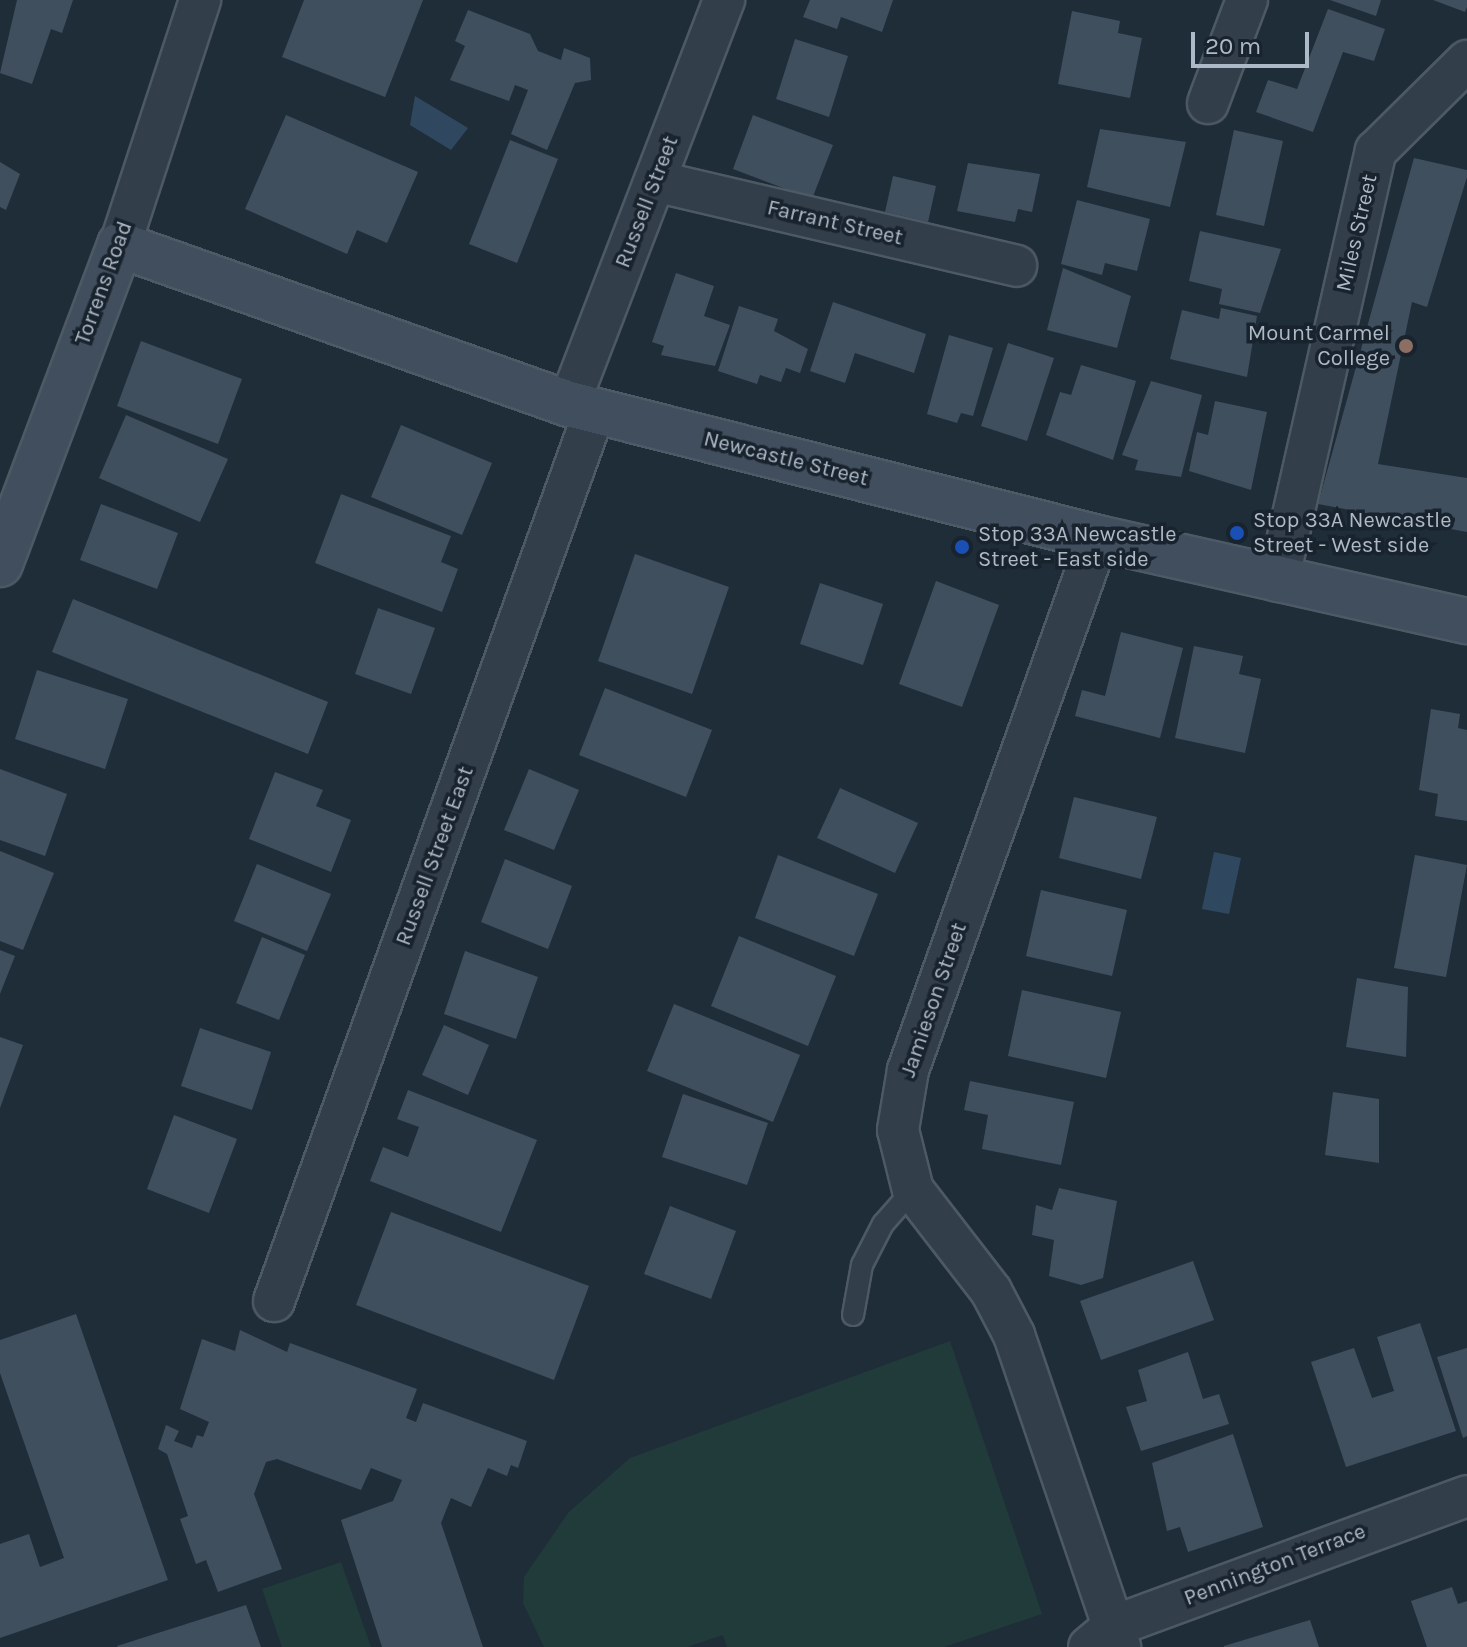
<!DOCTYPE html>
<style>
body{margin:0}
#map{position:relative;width:1467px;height:1647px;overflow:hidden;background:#1f2d39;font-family:Karla,sans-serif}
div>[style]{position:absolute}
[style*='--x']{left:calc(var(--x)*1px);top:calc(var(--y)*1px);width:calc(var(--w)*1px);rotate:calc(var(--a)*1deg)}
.green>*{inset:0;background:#213a3a}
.water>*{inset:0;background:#2f4860}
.building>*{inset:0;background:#3f4f5e}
.roads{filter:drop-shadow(2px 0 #4d5964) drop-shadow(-2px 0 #4d5964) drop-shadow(0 2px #4d5964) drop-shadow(0 -2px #4d5964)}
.lane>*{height:20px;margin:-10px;padding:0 10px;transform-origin:10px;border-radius:10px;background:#323e4a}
.street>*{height:40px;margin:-20px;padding:0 20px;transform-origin:20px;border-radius:20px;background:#323e4a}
.secondary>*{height:44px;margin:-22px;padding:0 22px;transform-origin:22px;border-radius:22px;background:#404e5d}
.dots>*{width:22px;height:22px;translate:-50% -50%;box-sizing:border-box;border:4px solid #18232e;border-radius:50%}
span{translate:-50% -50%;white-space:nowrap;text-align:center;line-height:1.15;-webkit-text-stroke:7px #18232e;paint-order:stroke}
.street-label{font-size:22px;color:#adb9c6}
.poi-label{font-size:22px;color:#adb9c6}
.right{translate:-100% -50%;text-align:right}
.left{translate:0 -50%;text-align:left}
.scale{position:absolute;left:1191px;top:32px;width:118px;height:36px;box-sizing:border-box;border:4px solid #adb9c6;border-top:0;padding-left:10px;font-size:24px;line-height:28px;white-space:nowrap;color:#adb9c6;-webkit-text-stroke:6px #18232e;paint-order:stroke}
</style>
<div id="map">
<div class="green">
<i style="clip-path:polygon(950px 1341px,1042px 1614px,944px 1647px,727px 1647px,723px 1635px,687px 1647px,544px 1647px,523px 1603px,524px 1577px,568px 1513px,630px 1458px)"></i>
<i style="clip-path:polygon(341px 1562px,371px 1647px,282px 1647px,262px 1589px)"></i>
</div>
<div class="water">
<i style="clip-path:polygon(415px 96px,468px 128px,451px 150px,410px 125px)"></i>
<i style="clip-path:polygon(1214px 852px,1241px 858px,1229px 914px,1202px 909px)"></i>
</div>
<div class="building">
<i style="clip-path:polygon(17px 0,73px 0,62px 33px,51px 29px,32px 84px,0 73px)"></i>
<i style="clip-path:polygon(304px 0,423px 0,385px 97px,282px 57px)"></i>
<i style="clip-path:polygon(810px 0,893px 0,882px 32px,841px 17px,837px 29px,803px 17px)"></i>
<i style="clip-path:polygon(1330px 0,1381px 0,1376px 16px)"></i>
<i style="clip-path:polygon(1433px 0,1467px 0,1467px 7px,1465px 12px)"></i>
<i style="clip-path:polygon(1328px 9px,1385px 29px,1374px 61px,1343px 52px,1313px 132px,1256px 112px,1268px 80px,1297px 89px)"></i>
<i style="clip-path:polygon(468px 10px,530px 34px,538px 51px,561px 60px,564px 48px,590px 58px,591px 80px,575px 83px,547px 150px,511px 134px,528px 90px,515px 85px,509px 101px,450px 80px,465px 46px,455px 41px)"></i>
<i style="clip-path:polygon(1072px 11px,1120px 21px,1118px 33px,1142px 38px,1130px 98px,1058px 84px)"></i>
<i style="clip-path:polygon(795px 39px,848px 56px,829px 117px,776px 99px)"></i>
<i style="clip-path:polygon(286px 115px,418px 172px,387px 243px,357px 230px,347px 254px,245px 209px)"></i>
<i style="clip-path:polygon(753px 115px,833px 145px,812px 199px,733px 169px)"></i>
<i style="clip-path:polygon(1100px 129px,1186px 142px,1170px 207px,1087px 187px)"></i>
<i style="clip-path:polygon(1234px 130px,1283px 141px,1264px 226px,1216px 215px)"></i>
<i style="clip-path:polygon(510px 140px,558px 159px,517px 263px,469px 244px)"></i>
<i style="clip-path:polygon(1414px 158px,1467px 170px,1467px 177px,1427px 307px,1412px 302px,1378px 464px,1467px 478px,1467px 532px,1318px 504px)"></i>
<i style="clip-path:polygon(0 162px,20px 174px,6px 210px,0 207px)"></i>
<i style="clip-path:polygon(968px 163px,1040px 174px,1032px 212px,1018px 209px,1015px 222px,957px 211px)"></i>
<i style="clip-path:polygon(893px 176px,936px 186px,928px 222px,885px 212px)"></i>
<i style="clip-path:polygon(1077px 200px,1150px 219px,1137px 271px,1105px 263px,1102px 275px,1061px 264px)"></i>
<i style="clip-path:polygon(1200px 231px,1281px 249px,1260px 313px,1219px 304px,1222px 289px,1189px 281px)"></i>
<i style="clip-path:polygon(1063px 268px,1131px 296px,1117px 348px,1047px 330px)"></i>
<i style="clip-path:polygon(676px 273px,714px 286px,704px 316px,730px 325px,715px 366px,661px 355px,664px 346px,652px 342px)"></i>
<i style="clip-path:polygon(833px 302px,926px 334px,914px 373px,855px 353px,845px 383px,810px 371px)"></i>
<i style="clip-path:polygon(739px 306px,778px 319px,774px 331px,808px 349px,800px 373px,786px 368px,781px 382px,760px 375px,757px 384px,718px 371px)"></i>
<i style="clip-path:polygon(1221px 308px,1257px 316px,1247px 377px,1170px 359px,1182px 310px,1219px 319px)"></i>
<i style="clip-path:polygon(949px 335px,993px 348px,973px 416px,961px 413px,957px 423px,927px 414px)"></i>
<i style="clip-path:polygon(141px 341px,242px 379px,218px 444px,117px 406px)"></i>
<i style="clip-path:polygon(1008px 343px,1054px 358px,1027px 441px,981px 426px)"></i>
<i style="clip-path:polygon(1081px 365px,1136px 381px,1113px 460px,1046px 435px,1060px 392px,1071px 395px)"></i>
<i style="clip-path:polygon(1151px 381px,1202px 395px,1181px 477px,1135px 470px,1138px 460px,1122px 455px)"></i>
<i style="clip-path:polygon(1215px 401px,1267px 412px,1251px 490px,1189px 471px,1197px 432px,1208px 435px)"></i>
<i style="clip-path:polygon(126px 415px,228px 459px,200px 522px,99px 478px)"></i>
<i style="clip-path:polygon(401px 425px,492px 463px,462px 535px,371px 497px)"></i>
<i style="clip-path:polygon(341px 494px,451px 536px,441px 562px,458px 569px,442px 612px,315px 563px)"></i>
<i style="clip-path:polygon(101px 504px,178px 533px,157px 589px,80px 560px)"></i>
<i style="clip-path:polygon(635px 554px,729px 587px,692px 694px,598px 661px)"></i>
<i style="clip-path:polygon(936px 581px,999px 605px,962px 707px,899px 684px)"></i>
<i style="clip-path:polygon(820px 583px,883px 604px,863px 665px,800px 644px)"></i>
<i style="clip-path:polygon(73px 599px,328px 702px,308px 754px,52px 652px)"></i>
<i style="clip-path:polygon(378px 608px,435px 628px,411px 694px,355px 674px)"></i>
<i style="clip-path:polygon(1121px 632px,1183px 648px,1160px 738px,1075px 716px,1082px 690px,1105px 696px)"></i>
<i style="clip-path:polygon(1194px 646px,1243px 656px,1239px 674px,1261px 679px,1245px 753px,1175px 738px)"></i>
<i style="clip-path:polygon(37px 670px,128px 699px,105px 769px,15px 739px)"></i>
<i style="clip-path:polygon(605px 688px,712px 730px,686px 797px,579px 755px)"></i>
<i style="clip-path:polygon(1431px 709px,1460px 714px,1458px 728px,1467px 730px,1467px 821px,1435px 816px,1438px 794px,1419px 790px)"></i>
<i style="clip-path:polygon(0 769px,67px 794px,45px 856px,0 840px)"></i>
<i style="clip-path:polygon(529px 769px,579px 790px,554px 850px,504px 830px)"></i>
<i style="clip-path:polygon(275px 772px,323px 790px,316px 806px,351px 820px,331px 872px,249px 839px)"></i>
<i style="clip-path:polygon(840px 788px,918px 823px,895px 873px,817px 838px)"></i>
<i style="clip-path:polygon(1074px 797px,1157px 817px,1141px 879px,1059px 858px)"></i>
<i style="clip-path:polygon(0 851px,54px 873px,23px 950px,0 941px)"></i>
<i style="clip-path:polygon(778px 855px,878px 894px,854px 956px,755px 918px)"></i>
<i style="clip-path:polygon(1415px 855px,1467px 865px,1446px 977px,1394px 968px)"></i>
<i style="clip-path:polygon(505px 859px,572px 886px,548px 949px,481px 922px)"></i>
<i style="clip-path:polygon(257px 864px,331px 894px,307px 951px,234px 921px)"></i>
<i style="clip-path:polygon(1041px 890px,1127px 910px,1112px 976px,1026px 956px)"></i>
<i style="clip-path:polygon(739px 936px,836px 976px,808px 1046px,711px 1006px)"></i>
<i style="clip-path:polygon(262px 937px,305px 955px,279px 1020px,236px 1003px)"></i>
<i style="clip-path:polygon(0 950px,15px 956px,0 994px)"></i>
<i style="clip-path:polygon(465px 951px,538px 977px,516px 1039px,444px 1014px)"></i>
<i style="clip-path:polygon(1357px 978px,1408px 987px,1406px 1057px,1346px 1047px)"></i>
<i style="clip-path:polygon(1022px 990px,1121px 1012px,1106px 1078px,1008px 1056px)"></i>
<i style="clip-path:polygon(674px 1004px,800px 1055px,773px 1122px,647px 1071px)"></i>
<i style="clip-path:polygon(444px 1025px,489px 1045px,468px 1095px,422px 1075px)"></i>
<i style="clip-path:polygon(200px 1028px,271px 1052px,252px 1110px,181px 1086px)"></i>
<i style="clip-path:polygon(0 1037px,23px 1045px,0 1108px)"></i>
<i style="clip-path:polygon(970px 1081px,1074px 1102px,1061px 1165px,982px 1149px,988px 1115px,964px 1110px)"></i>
<i style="clip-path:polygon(408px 1090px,537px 1140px,501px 1232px,370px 1181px,383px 1147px,408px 1157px,419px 1127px,397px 1119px)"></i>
<i style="clip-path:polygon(1333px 1092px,1379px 1099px,1379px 1163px,1325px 1155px)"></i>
<i style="clip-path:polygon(683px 1094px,768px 1123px,747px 1185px,662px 1157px)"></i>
<i style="clip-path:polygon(174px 1115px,237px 1139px,209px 1213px,147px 1189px)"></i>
<i style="clip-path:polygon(1059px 1188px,1117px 1201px,1103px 1278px,1081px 1285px,1049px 1276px,1054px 1240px,1032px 1235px,1036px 1205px,1052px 1210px)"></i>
<i style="clip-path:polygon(670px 1206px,736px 1231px,711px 1299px,644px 1274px)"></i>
<i style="clip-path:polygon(391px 1212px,589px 1286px,554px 1380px,356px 1305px)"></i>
<i style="clip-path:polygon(1193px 1261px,1214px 1320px,1101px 1360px,1080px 1301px)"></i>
<i style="clip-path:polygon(76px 1314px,168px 1580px,0 1638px,0 1544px,29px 1534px,40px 1567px,64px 1558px,0 1373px,0 1340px)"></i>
<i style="clip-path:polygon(1420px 1323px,1456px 1431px,1346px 1467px,1311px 1362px,1354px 1348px,1372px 1398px,1394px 1391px,1377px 1337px)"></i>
<i style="clip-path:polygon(240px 1330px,287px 1352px,290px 1343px,417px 1389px,406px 1418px,416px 1422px,423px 1403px,527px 1441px,518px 1468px,511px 1465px,507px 1476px,488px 1468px,471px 1507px,451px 1498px,441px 1523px,483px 1647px,382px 1647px,341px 1520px,393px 1501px,402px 1480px,371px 1468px,361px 1490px,277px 1459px,266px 1462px,254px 1494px,282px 1569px,218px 1592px,206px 1560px,196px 1564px,180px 1519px,188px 1516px,167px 1454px,158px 1449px,166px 1425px,179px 1431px,174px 1441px,192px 1448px,197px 1435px,203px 1437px,209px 1422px,180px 1409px,202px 1339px,235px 1351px)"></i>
<i style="clip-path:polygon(1467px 1348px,1467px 1436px,1463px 1438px,1437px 1357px)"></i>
<i style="clip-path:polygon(1188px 1352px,1203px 1399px,1219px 1394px,1229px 1424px,1141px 1451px,1126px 1407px,1147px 1401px,1138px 1370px)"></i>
<i style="clip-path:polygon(1233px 1434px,1263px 1527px,1188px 1552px,1180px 1527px,1167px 1531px,1152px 1463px)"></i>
<i style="clip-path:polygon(1452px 1587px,1458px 1604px,1467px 1601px,1467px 1647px,1427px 1647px,1411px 1601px)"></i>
<i style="clip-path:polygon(246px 1605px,261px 1647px,118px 1647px,117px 1646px)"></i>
<i style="clip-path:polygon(1310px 1620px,1319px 1647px,1224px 1647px,1224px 1646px)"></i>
</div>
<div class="roads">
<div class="lane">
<i style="--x:853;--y:1315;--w:51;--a:-79.8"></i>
<i style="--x:862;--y:1265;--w:46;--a:-62.9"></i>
<i style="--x:883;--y:1224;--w:45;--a:-48.6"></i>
</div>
<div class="street">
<i style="--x:1208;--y:103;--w:110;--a:-69.3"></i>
<i style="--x:655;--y:181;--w:371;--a:13.2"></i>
<i style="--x:120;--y:245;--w:258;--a:-71.9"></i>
<i style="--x:569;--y:404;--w:433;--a:-69"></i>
<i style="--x:1098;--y:538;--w:565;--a:109.65"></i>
<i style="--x:908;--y:1070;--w:61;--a:99.5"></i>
<i style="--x:898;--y:1130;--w:62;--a:76"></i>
<i style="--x:913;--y:1190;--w:128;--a:52.3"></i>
<i style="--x:991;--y:1291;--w:50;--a:62.4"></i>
<i style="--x:1014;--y:1335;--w:330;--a:71.2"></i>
<i style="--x:1278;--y:581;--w:441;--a:-77.2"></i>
<i style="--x:1376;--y:151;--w:128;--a:-44.7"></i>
<i style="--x:274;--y:1301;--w:947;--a:-70.19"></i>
<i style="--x:1089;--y:1647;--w:33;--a:-40"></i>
<i style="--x:1114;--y:1626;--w:376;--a:-20.2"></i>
</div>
<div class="secondary">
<i style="--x:0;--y:564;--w:341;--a:-69.4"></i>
<i style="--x:120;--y:245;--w:476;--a:19.5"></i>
<i style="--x:569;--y:404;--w:546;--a:14.21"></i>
<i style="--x:1098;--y:538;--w:378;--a:12.7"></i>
</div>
</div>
<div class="dots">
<i style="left:1406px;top:346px;background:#8d6e63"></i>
<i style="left:1237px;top:533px;background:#1a4fb4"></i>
<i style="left:962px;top:547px;background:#1a4fb4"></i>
</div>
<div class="street-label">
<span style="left:647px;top:202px;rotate:-69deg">Russell Street</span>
<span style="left:835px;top:223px;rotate:13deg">Farrant Street</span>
<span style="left:1357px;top:233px;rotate:-77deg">Miles Street</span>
<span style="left:104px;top:283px;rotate:-70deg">Torrens Road</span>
<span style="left:786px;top:459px;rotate:14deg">Newcastle Street</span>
<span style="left:435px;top:856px;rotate:-70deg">Russell Street East</span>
<span style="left:934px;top:1000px;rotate:-71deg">Jamieson Street</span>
<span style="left:1275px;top:1565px;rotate:-21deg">Pennington Terrace</span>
</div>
<div class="poi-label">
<span class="right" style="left:1390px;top:346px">Mount Carmel<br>College</span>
<span class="left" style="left:1253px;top:533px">Stop 33A Newcastle<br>Street - West side</span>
<span class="left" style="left:978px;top:547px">Stop 33A Newcastle<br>Street - East side</span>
</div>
<div class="scale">20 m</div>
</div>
